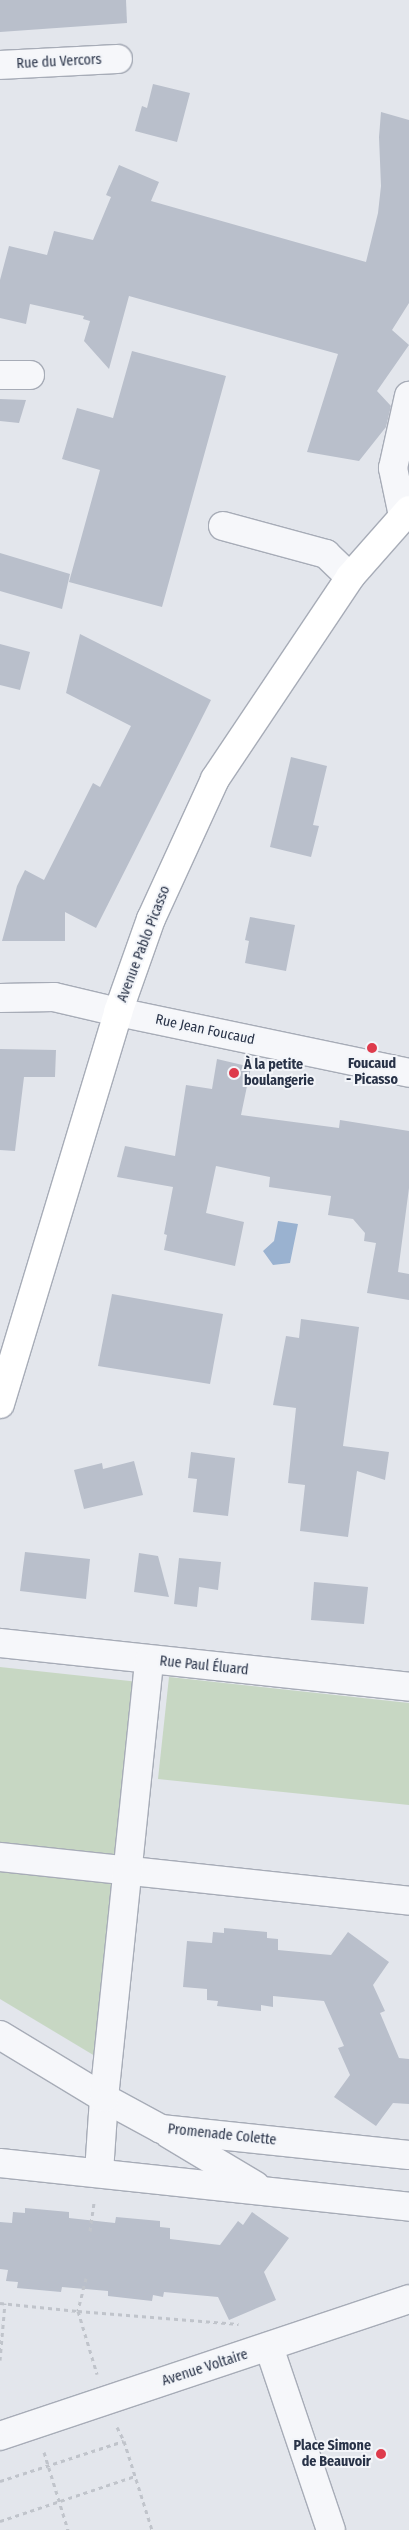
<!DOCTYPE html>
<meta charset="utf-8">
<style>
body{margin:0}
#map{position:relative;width:409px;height:2530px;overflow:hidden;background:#e3e6ec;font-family:"Fira Sans Condensed",sans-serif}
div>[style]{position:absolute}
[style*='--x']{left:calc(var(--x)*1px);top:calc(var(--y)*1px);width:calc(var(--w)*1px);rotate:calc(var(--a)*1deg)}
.green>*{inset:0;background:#c7d7c3}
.water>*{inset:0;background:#9ab2d0}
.building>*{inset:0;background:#b9bfcb}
.path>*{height:3px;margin-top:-1.5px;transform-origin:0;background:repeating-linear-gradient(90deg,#c0c4cb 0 4px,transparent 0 8px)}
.roads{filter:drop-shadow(1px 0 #a7acb7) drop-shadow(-1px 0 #a7acb7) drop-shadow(0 1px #a7acb7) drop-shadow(0 -1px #a7acb7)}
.minor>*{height:28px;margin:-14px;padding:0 14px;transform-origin:14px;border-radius:14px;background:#f6f7fa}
.major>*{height:28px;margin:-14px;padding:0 14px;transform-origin:14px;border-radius:14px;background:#fff}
.dots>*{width:14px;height:14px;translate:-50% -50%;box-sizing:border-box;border:2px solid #f3f5f9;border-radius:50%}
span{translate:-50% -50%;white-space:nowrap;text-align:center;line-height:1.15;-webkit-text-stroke:4px #f3f5f9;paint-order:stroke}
.street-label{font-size:14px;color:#283247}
.poi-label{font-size:14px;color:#283247;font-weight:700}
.left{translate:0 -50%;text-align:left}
.right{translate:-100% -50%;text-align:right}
</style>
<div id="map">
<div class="green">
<i style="clip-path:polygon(0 1667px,139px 1682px,95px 2056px,0 1999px)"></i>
<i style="clip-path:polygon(169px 1677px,409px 1703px,409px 1805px,158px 1779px)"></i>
</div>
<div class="water">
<i style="clip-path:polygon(278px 1221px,298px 1224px,290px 1263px,273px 1265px,263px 1251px,274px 1241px)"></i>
</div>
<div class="building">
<i style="clip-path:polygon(0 0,126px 0,127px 23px,0 32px)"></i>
<i style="clip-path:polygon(153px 84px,190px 93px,177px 142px,135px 131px,142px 106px,147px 108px)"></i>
<i style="clip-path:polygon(381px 112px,409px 120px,409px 303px,392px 330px,409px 345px,377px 391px,391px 406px,386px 427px,359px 461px,307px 452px,338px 354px,129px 296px,109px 369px,84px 341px,90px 321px,83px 319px,84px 316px,30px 304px,26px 324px,0 318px,0 280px,9px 246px,47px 255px,54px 231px,93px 240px,111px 197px,106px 195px,119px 165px,159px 182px,151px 201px,366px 262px,378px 213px,381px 186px,379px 137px)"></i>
<i style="clip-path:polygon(132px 351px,226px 376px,162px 607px,69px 582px,100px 470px,62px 459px,77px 408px,113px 418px)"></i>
<i style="clip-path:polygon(0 399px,26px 400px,19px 423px,0 421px)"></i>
<i style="clip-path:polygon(0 553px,70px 574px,62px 609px,0 591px)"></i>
<i style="clip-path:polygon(80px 634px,211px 700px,96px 928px,65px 912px,65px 941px,2px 941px,17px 886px,25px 870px,44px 880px,93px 783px,100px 787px,131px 726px,66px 693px)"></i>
<i style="clip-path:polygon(0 644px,30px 652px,20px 690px,0 685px)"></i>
<i style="clip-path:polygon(291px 757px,327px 766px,313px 825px,319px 826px,311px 857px,270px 847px)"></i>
<i style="clip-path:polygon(250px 917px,295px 925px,286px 971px,245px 963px,249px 941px,245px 940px)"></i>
<i style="clip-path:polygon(0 1049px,56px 1050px,55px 1077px,24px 1077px,15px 1151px,0 1150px)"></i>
<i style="clip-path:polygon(217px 1059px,251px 1067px,241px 1115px,339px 1128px,340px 1120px,409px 1131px,409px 1188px,398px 1272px,409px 1274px,409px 1300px,367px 1293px,376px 1243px,364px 1241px,365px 1233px,353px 1219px,328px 1215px,331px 1196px,269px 1187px,270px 1177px,216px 1166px,206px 1213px,244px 1222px,235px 1266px,164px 1250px,167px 1235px,164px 1234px,173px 1187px,117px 1177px,125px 1146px,175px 1156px,186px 1085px,212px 1089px)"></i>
<i style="clip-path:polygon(112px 1294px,223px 1314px,210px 1384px,98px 1366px)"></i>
<i style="clip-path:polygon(301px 1319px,359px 1327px,343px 1446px,389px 1452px,385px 1480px,357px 1471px,348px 1537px,300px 1531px,305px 1485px,288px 1483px,296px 1408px,273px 1405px,286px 1336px,299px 1338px)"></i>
<i style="clip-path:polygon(191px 1452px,235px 1458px,228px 1516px,193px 1512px,197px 1479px,188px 1478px)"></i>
<i style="clip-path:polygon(134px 1461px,143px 1495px,84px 1509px,74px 1470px,102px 1463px,103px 1469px)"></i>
<i style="clip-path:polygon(25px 1552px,90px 1559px,86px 1599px,20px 1591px)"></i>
<i style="clip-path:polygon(139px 1553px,158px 1556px,169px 1597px,134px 1592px)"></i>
<i style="clip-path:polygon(179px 1558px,221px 1562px,218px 1590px,199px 1587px,197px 1607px,174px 1604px)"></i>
<i style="clip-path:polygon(314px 1582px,368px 1587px,364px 1624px,311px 1620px)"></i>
<i style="clip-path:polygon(224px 1928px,267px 1932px,267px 1938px,278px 1939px,278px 1950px,331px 1955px,348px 1932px,389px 1962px,373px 1985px,385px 2011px,380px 2013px,399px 2058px,409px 2059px,409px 2104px,393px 2103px,376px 2126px,334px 2097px,350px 2075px,338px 2048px,344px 2046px,324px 2001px,273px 1996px,273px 2007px,261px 2005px,261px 2011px,217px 2006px,218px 2001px,207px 2000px,207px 1989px,183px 1987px,187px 1941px,212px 1943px,213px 1932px,224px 1933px)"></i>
<i style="clip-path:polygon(25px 2208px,69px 2212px,69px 2218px,115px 2223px,116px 2217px,160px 2221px,160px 2227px,170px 2228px,170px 2239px,220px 2245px,238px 2221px,243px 2225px,252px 2212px,289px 2238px,264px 2272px,276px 2300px,229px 2320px,218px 2297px,164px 2292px,163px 2297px,153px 2295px,152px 2301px,108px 2296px,108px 2291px,62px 2287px,61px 2292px,17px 2288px,18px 2282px,6px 2281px,8px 2270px,0 2269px,0 2222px,12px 2223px,13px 2212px,25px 2213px)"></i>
</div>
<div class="path">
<i style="--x:90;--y:2231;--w:29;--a:-82"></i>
<i style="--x:86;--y:2278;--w:34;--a:104"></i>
<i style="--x:78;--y:2311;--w:66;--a:73.2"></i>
<i style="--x:0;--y:2303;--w:78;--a:5.9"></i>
<i style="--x:78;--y:2311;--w:161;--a:4.6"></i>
<i style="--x:0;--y:2360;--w:57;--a:-85"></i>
<i style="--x:117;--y:2427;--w:16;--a:63"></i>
<i style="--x:124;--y:2441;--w:93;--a:72.5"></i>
<i style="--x:44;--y:2452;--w:82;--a:72.9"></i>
<i style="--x:0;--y:2481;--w:130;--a:-17.9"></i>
<i style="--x:0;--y:2521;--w:142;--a:-18.4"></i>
</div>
<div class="roads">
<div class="minor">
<i style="--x:0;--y:65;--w:118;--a:-2.9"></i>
<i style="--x:0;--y:375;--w:30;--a:0"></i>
<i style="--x:403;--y:516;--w:49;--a:-101.8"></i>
<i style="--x:393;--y:468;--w:74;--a:-77.5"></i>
<i style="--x:223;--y:526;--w:107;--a:15.2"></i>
<i style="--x:326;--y:554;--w:33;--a:44"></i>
<i style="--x:0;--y:998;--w:54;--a:-1.1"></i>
<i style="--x:54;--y:997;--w:66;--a:13.2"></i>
<i style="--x:118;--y:1012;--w:297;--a:11.8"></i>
<i style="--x:0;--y:1643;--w:411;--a:6.1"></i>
<i style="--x:0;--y:1857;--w:411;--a:6.1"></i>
<i style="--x:0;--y:2035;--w:122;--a:31.2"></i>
<i style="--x:104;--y:2098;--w:65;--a:28.5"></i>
<i style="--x:161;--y:2129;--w:249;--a:6"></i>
<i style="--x:169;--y:2134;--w:101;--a:30.9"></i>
<i style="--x:0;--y:2163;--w:411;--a:6.1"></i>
<i style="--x:99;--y:2172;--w:74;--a:-86.1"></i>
<i style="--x:104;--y:2098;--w:440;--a:-84.1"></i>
<i style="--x:269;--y:2347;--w:193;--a:71.3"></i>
<i style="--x:0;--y:2436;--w:431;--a:-18.5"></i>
</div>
<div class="major">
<i style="--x:0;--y:1404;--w:409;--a:-73.2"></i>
<i style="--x:118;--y:1012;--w:99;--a:-70.5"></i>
<i style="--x:151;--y:919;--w:154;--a:-65.4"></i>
<i style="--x:215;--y:779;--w:243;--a:-56.2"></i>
<i style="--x:350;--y:577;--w:89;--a:-48.6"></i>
</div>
</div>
<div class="dots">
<i style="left:372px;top:1048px;background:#de3b4c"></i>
<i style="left:234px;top:1073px;background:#de3b4c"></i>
<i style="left:381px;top:2454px;background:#de3b4c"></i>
</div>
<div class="street-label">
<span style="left:59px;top:62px;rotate:-3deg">Rue du Vercors</span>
<span style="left:144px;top:944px;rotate:-69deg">Avenue Pablo Picasso</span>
<span style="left:205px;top:1030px;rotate:12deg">Rue Jean Foucaud</span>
<span style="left:204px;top:1666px;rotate:6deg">Rue Paul Éluard</span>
<span style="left:222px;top:2135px;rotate:6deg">Promenade Colette</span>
<span style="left:205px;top:2368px;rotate:-18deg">Avenue Voltaire</span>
</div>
<div class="poi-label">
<span style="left:372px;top:1072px">Foucaud<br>- Picasso</span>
<span class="left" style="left:244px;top:1073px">À la petite<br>boulangerie</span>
<span class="right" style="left:371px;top:2454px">Place Simone<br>de Beauvoir</span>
</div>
</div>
